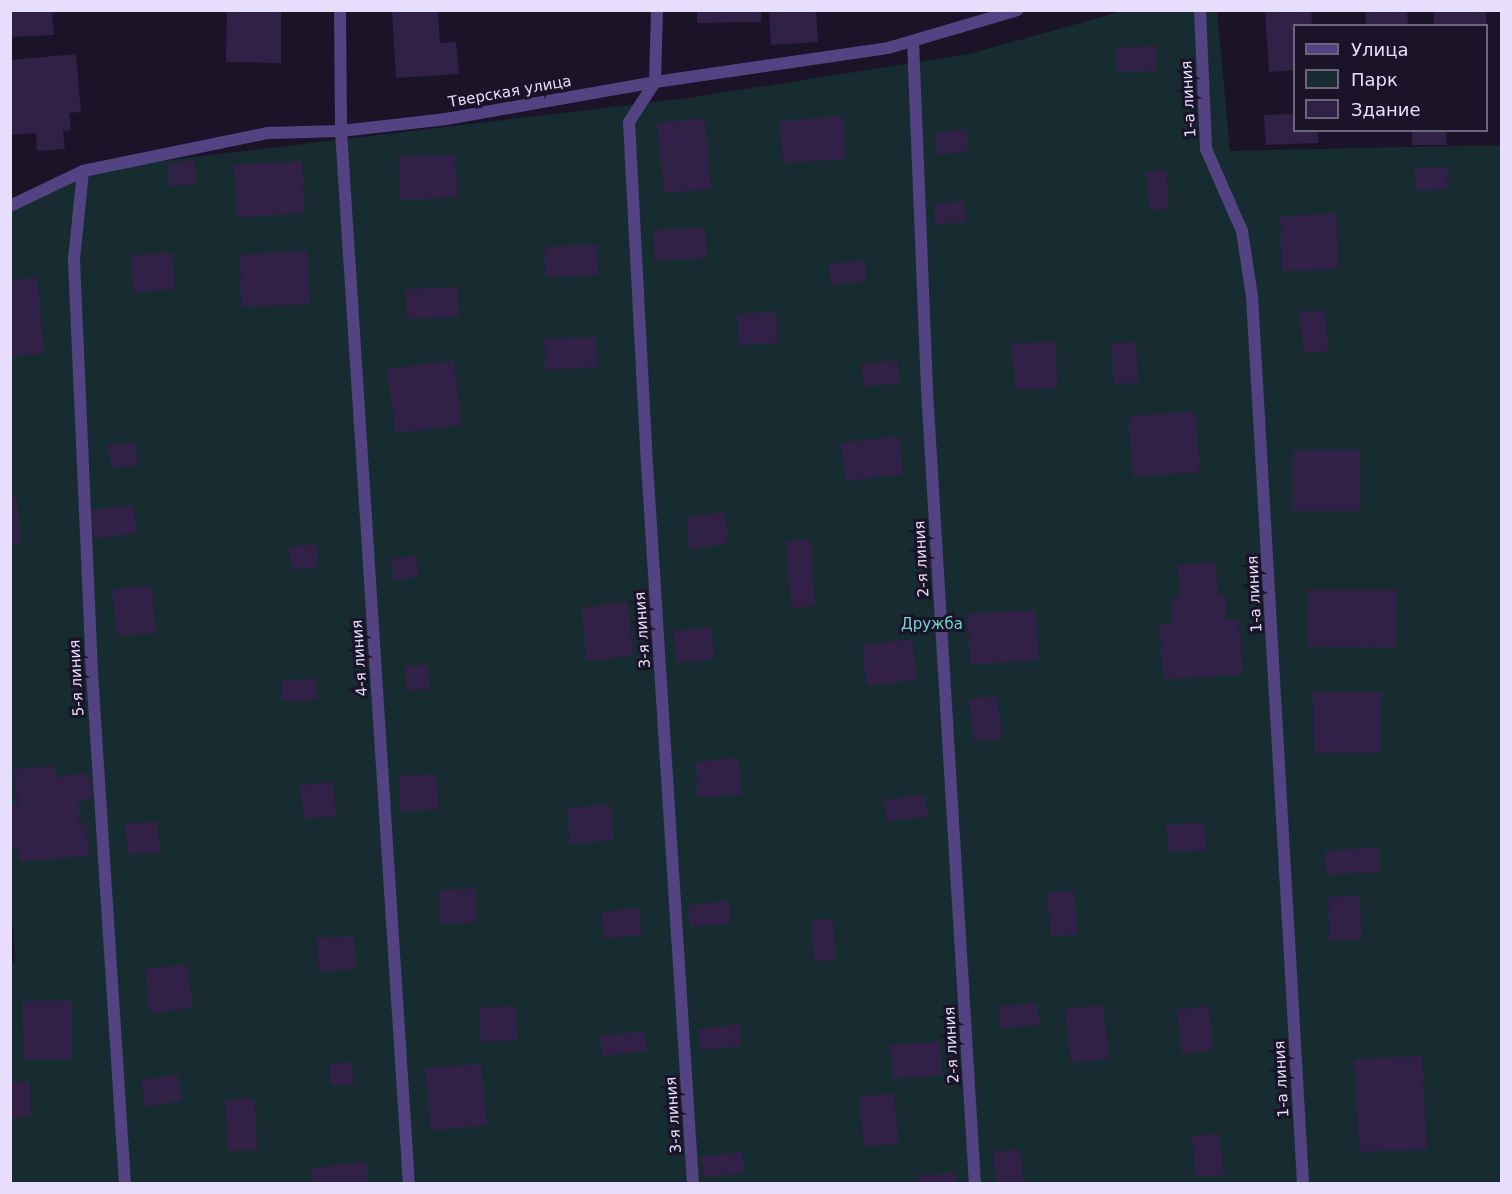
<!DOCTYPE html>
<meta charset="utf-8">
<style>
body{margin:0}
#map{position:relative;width:1512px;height:1194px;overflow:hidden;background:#1b1328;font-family:"DejaVu Sans",sans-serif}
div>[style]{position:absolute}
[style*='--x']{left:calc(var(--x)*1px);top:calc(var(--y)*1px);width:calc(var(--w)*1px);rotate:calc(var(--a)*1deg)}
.green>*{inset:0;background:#172c31}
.building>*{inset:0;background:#312147}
.service>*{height:12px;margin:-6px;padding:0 6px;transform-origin:6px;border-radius:6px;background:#534382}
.minor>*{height:12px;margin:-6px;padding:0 6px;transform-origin:6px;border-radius:6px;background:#534382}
span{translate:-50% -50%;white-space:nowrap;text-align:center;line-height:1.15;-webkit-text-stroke:6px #1b1328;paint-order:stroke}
.street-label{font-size:15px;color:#e7ddfc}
.park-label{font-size:15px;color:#6fd5d2}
.frame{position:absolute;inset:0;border:12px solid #e7ddfc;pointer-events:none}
.legend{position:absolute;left:1293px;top:24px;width:195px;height:108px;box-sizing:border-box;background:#1b1328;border:2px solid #6d647d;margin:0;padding:8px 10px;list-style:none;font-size:18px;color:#e7ddfc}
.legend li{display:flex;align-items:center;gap:12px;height:30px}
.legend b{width:30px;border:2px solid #6d647d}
</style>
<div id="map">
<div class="green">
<i style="clip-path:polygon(1123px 11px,1217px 11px,1230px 151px,1501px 145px,1501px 1183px,11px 1183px,10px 963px,15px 962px,10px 878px,10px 214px,70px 172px,688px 98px,969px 54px)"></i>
</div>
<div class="building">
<i style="clip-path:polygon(10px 10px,60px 10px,60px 12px,52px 13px,54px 35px,10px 37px)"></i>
<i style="clip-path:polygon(227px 10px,281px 10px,281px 63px,226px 62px)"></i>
<i style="clip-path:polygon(392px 10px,438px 10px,440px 43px,456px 42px,459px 74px,396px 78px)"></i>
<i style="clip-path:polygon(697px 10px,761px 10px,761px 22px,697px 23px)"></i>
<i style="clip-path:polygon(769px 10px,816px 10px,818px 42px,771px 45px)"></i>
<i style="clip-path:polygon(1265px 10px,1311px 10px,1312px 26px,1294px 26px,1294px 70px,1269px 72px)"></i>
<i style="clip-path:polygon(1365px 10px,1407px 10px,1408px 26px,1366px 26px)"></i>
<i style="clip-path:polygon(1434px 10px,1486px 10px,1486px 26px,1434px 26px)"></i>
<i style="clip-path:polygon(1156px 46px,1157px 71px,1117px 73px,1116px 48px)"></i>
<i style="clip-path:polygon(76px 54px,81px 112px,69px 113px,71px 130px,63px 131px,65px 149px,37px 151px,36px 133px,10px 135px,10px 60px)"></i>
<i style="clip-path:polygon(1294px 114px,1294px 130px,1318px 130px,1318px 143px,1266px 145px,1264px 115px)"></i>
<i style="clip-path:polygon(843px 116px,846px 159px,783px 163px,780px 121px)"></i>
<i style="clip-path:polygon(705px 118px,711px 189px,664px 193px,657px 123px)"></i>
<i style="clip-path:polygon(966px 129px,968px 151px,938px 155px,935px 133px)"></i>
<i style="clip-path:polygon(1412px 130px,1446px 130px,1447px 145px,1412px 145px)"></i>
<i style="clip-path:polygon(455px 154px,458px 197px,401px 201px,398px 157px)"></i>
<i style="clip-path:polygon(194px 160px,197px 183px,170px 187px,167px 164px)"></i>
<i style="clip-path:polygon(302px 161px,305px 213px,237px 218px,234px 165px)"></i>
<i style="clip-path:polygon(1447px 167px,1448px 189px,1415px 191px,1414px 168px)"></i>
<i style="clip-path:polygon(1166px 170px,1169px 209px,1150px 210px,1146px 172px)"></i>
<i style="clip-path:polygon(964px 201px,966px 222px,935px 225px,933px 204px)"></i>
<i style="clip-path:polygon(1336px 213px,1339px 269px,1282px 271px,1280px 216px)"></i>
<i style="clip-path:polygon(706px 228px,707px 258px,654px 260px,653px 230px)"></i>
<i style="clip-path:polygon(597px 244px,598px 275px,546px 277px,544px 247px)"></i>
<i style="clip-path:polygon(307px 251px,310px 304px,242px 307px,239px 255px)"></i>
<i style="clip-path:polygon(173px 253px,175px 289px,134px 292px,131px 255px)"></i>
<i style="clip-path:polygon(865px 260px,867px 281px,831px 286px,829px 264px)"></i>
<i style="clip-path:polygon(37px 277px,44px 353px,10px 356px,10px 280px)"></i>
<i style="clip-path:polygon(458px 287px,459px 317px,407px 319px,405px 289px)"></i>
<i style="clip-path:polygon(1325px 310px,1328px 351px,1303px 353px,1300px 312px)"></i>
<i style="clip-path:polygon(776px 311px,778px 343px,739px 346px,737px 314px)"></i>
<i style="clip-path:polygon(596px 337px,598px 367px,545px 370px,544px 339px)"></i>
<i style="clip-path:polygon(1055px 341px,1058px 387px,1015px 390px,1012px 344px)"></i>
<i style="clip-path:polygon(1136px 342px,1139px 383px,1114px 384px,1111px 343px)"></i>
<i style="clip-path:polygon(454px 360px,462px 425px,395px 433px,387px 369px)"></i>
<i style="clip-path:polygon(897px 360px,900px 383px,864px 387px,861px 365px)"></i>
<i style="clip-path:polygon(1196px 412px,1200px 472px,1133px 477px,1128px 416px)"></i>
<i style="clip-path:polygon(899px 436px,903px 474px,846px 481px,841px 443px)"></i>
<i style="clip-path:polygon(135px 442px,138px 465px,111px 468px,108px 445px)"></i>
<i style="clip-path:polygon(1293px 450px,1360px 450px,1360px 511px,1293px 511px)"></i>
<i style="clip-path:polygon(10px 497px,17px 497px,21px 543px,10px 544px)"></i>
<i style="clip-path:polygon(133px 505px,136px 533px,94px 539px,91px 510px)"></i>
<i style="clip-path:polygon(725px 512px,728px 544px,690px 549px,686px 517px)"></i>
<i style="clip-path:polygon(811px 540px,815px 606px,791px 608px,786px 541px)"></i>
<i style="clip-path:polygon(316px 544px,319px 567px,292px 570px,289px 547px)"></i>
<i style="clip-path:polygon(416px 556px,419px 577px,394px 580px,391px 559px)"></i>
<i style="clip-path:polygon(1216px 562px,1218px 594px,1225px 594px,1227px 620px,1239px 619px,1243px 674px,1163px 680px,1159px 624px,1173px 623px,1171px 598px,1180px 597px,1178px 565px)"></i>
<i style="clip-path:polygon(151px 585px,156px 633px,117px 636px,112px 590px)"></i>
<i style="clip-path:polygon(1308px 590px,1397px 590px,1396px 648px,1307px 647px)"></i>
<i style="clip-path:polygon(627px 602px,634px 656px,587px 661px,581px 608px)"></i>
<i style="clip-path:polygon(1036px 610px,1039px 660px,970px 665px,967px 614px)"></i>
<i style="clip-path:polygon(711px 627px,715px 658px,677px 663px,673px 631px)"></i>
<i style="clip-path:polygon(912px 639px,917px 680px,867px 686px,862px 645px)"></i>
<i style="clip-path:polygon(429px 665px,430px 689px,406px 690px,405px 666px)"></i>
<i style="clip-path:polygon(316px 679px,317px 700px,282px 702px,281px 680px)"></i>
<i style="clip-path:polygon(1313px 692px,1381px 692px,1381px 753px,1314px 753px)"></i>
<i style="clip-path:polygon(997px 696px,1002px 739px,974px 741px,969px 699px)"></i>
<i style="clip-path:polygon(738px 757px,742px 794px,698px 798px,695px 762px)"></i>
<i style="clip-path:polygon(54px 766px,56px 777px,84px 773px,90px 779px,93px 790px,89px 799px,78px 802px,80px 825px,87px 824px,89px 856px,19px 862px,18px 849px,12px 849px,10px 828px,10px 805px,17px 804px,14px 769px)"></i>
<i style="clip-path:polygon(436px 774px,439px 809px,401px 812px,399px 776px)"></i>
<i style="clip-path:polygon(333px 782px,337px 816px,304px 819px,300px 785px)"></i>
<i style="clip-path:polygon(925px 795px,928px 817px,887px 821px,884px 800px)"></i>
<i style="clip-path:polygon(610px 804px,614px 840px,570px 845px,567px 808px)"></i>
<i style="clip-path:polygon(157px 821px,160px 852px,128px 855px,125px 824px)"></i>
<i style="clip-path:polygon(1205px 823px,1206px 850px,1168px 852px,1166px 824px)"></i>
<i style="clip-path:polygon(1379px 847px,1380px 872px,1326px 875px,1325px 851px)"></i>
<i style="clip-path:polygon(475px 888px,477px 922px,441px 924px,439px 890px)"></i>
<i style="clip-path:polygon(1074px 891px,1078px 934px,1051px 937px,1046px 894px)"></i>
<i style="clip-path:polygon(1360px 896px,1362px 940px,1330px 941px,1328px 897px)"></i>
<i style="clip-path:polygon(729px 901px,731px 923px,690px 927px,688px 905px)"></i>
<i style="clip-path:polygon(639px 908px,642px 935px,604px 939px,602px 912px)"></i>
<i style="clip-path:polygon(833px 919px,836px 960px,814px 961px,812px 920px)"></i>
<i style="clip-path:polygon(354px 936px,356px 969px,319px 972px,317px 938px)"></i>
<i style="clip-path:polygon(187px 964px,193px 1008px,150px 1013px,145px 969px)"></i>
<i style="clip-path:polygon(71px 1000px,71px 1059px,23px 1059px,22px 1001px)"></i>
<i style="clip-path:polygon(1037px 1003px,1040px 1025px,1000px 1028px,998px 1007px)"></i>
<i style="clip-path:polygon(1103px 1005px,1109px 1058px,1071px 1063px,1065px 1009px)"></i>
<i style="clip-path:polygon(515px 1006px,518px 1040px,481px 1042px,479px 1008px)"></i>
<i style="clip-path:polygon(1209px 1006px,1213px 1050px,1182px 1054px,1177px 1010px)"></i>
<i style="clip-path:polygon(739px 1024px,741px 1046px,700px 1050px,698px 1029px)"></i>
<i style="clip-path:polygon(645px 1031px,647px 1051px,602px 1056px,600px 1036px)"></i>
<i style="clip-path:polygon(940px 1042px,943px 1075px,893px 1079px,890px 1045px)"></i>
<i style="clip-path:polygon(1422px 1056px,1427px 1149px,1359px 1152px,1355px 1059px)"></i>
<i style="clip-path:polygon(352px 1062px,354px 1084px,331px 1086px,329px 1064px)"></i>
<i style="clip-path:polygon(481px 1063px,487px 1125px,431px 1131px,425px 1069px)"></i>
<i style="clip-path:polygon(178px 1074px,182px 1101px,146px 1107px,141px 1080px)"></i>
<i style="clip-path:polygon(30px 1081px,31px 1116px,10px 1118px,10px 1083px)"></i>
<i style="clip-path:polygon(894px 1093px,899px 1143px,864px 1147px,859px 1097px)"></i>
<i style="clip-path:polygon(254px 1098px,258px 1150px,228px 1151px,225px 1100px)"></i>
<i style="clip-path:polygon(1219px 1133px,1224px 1175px,1196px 1178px,1191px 1136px)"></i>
<i style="clip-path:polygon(1020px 1149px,1024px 1184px,996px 1184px,993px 1152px)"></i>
<i style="clip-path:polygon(742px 1152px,744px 1173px,704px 1177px,701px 1156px)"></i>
<i style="clip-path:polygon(366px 1162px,368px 1184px,313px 1184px,311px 1168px)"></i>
<i style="clip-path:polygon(955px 1172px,956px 1184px,919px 1184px,918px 1176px)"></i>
</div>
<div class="service">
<i style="--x:1200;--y:10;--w:139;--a:87.5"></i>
<i style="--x:1206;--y:149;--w:90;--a:66.3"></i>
<i style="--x:1242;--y:231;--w:66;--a:81.3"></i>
<i style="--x:1252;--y:296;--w:889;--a:86.71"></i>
<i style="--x:913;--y:41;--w:350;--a:87.7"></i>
<i style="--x:927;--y:391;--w:794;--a:86.54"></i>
<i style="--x:655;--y:82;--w:48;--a:123"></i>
<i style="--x:629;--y:122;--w:326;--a:87"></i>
<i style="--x:646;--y:448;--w:737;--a:86.35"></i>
<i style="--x:341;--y:131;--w:1055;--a:86.31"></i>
<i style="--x:83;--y:171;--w:89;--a:95.8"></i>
<i style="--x:74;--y:260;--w:397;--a:87.5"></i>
<i style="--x:91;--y:657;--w:528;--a:86.31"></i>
</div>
<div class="minor">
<i style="--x:340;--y:10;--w:121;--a:89.5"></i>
<i style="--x:655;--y:82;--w:72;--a:-88.4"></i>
<i style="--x:10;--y:206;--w:81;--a:-25.6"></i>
<i style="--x:83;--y:171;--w:189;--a:-11.6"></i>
<i style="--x:268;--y:133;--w:73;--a:-1.6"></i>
<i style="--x:341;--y:131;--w:106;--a:-6.5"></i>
<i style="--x:446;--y:119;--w:212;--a:-10"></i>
<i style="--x:655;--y:82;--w:235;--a:-8.3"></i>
<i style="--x:888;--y:48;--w:135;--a:-16.3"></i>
</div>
<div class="street-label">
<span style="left:510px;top:92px;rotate:-10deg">Тверская улица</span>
<span style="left:1189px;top:99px;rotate:-93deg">1-а линия</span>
<span style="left:922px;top:559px;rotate:-93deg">2-я линия</span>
<span style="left:1255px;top:594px;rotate:-93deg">1-а линия</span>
<span style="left:643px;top:630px;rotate:-94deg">3-я линия</span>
<span style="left:360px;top:658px;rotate:-94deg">4-я линия</span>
<span style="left:77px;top:678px;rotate:-93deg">5-я линия</span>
<span style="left:952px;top:1045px;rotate:-93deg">2-я линия</span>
<span style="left:1282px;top:1079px;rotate:-93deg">1-а линия</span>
<span style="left:674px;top:1115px;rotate:-94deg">3-я линия</span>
</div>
<div class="park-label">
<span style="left:932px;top:625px">Дружба</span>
</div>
<div class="frame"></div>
<ul class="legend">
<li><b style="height:8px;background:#534382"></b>Улица</li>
<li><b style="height:16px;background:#172c31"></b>Парк</li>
<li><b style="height:16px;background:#312147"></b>Здание</li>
</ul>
</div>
